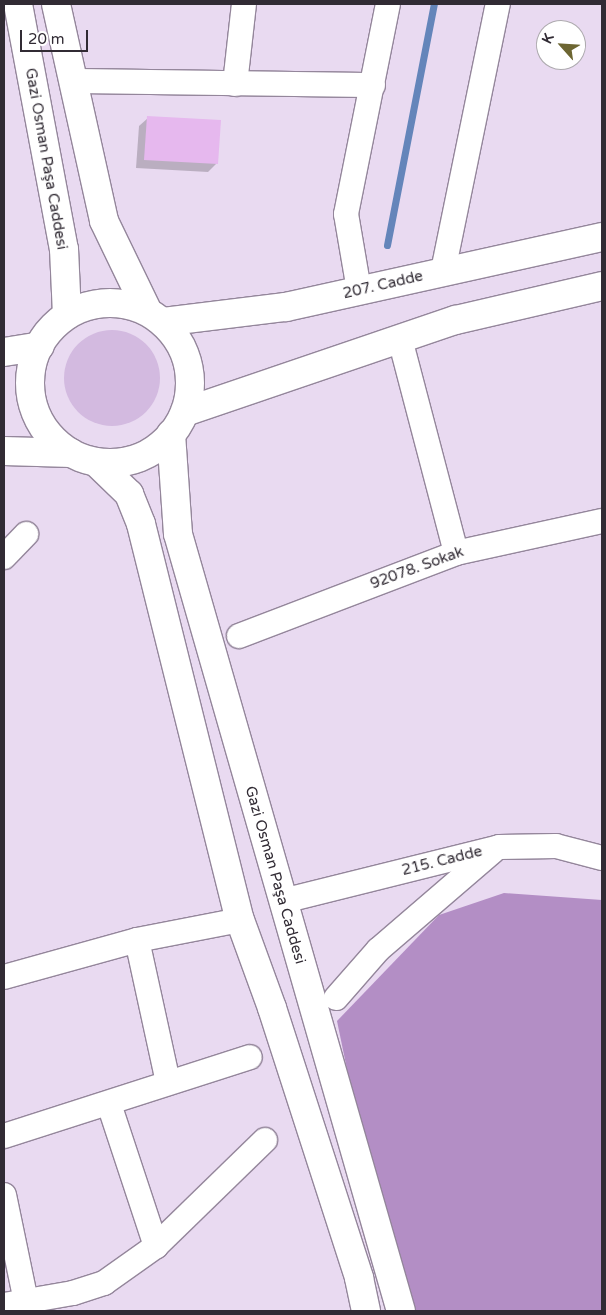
<!DOCTYPE html>
<meta charset="utf-8">
<style>
body{margin:0}
#map{position:relative;width:606px;height:1315px;overflow:hidden;background:#e9daf1;font-family:"Varela Round",sans-serif}
div>[style]{position:absolute}
[style*='--x']{left:calc(var(--x)*1px);top:calc(var(--y)*1px);width:calc(var(--w)*1px);rotate:calc(var(--a)*1deg)}
.green>*{inset:0;background:#d3bae0}
.round{border-radius:50%}
.forest>*{inset:0;background:#b38ec5}
.shadow>*{inset:0;background:#0003}
.stream>*{height:7px;margin:-3.5px;padding:0 3.5px;transform-origin:3.5px;border-radius:3.5px;background:#6485ba}
.building>*{inset:0;background:#e6b8ee}
.roads{filter:drop-shadow(1px 0 #94869b) drop-shadow(-1px 0 #94869b) drop-shadow(0 1px #94869b) drop-shadow(0 -1px #94869b)}
.minor>*{height:24px;margin:-12px;padding:0 12px;transform-origin:12px;border-radius:12px;background:#fff}
.secondary>*{height:28px;margin:-14px;padding:0 14px;transform-origin:14px;border-radius:14px;background:#fff}
.secondary>.ring{margin:-14px;padding:0;box-sizing:content-box;background:none;border:28px solid #fff;border-radius:50%}
span{translate:-50% -50%;white-space:nowrap;text-align:center;line-height:1.15;-webkit-text-stroke:4px #fff;paint-order:stroke}
.street-label{font-size:15px;color:#312b34}
.frame{position:absolute;inset:0;border:5px solid #312b34;pointer-events:none}
.north{position:absolute;left:536px;top:20px;width:50px;height:50px;box-sizing:border-box;background:#fff;border:1px solid #adaaae;border-radius:50%;rotate:296deg;font-size:14px;font-weight:700;line-height:20px;text-align:center;color:#312b34}
.north::after{content:'';display:block;margin:auto;width:18px;height:22px;background:#6d6632;clip-path:polygon(50% 0,100% 100%,50% 72%,0 100%)}
.scale{position:absolute;left:20px;top:30px;width:68px;height:22px;box-sizing:border-box;border:2px solid #312b34;border-top:0;padding-left:6px;font-size:15px;line-height:18px;white-space:nowrap;color:#312b34;-webkit-text-stroke:4px #fff;paint-order:stroke}
</style>
<div id="map">
<div class="green">
<i class="round" style="left:64px;top:330px;width:96px;height:96px"></i>
</div>
<div class="forest">
<i style="clip-path:polygon(504px 893px,602px 900px,602px 1311px,413px 1311px,355px 1108px,337px 1021px,439px 915px)"></i>
</div>
<div class="shadow">
<i style="clip-path:polygon(148px 118px,217px 163px,208px 172px,136px 168px,139px 126px)"></i>
</div>
<div class="stream">
<i style="--x:387;--y:245;--w:246;--a:-79"></i>
</div>
<div class="building">
<i style="clip-path:polygon(147px 116px,221px 120px,218px 164px,144px 160px)"></i>
</div>
<div class="roads">
<div class="minor">
<i style="--x:72;--y:81;--w:301;--a:0.8"></i>
<i style="--x:235;--y:84;--w:81;--a:-83.6"></i>
<i style="--x:443;--y:271;--w:273;--a:-78.4"></i>
<i style="--x:359;--y:290;--w:77;--a:-99.7"></i>
<i style="--x:346;--y:214;--w:214;--a:-78.7"></i>
<i style="--x:400;--y:339;--w:221;--a:75.3"></i>
<i style="--x:4;--y:557;--w:32;--a:-46"></i>
<i style="--x:239;--y:636;--w:232;--a:-20.9"></i>
<i style="--x:456;--y:553;--w:149;--a:-12.4"></i>
<i style="--x:283;--y:901;--w:223;--a:-14"></i>
<i style="--x:499;--y:847;--w:57;--a:-1"></i>
<i style="--x:556;--y:846;--w:48;--a:14.6"></i>
<i style="--x:137;--y:940;--w:145;--a:77.7"></i>
<i style="--x:4;--y:977;--w:138;--a:-15.5"></i>
<i style="--x:137;--y:940;--w:105;--a:-11"></i>
<i style="--x:336;--y:998;--w:64;--a:-48.8"></i>
<i style="--x:378;--y:950;--w:152;--a:-40.7"></i>
<i style="--x:109;--y:1104;--w:150;--a:71.7"></i>
<i style="--x:4;--y:1136;--w:258;--a:-17.8"></i>
<i style="--x:4;--y:1195;--w:108;--a:78.3"></i>
<i style="--x:4;--y:1305;--w:70;--a:-9.9"></i>
<i style="--x:73;--y:1293;--w:33;--a:-18"></i>
<i style="--x:104;--y:1283;--w:64;--a:-35.4"></i>
<i style="--x:156;--y:1246;--w:152;--a:-44.2"></i>
</div>
<div class="secondary">
<i style="--x:18;--y:4;--w:249;--a:79.4"></i>
<i style="--x:64;--y:249;--w:66;--a:87.4"></i>
<i style="--x:56;--y:4;--w:222;--a:77.5"></i>
<i style="--x:104;--y:221;--w:99;--a:64.2"></i>
<i class="ring" style="left:30px;top:303px;width:132px;height:132px"></i>
<i style="--x:163;--y:322;--w:124;--a:-7"></i>
<i style="--x:286;--y:307;--w:324;--a:-12.5"></i>
<i style="--x:4;--y:352;--w:36;--a:-9"></i>
<i style="--x:185;--y:412;--w:286;--a:-18.8"></i>
<i style="--x:456;--y:320;--w:150;--a:-13.1"></i>
<i style="--x:171;--y:434;--w:100;--a:86"></i>
<i style="--x:178;--y:534;--w:808;--a:73.99"></i>
<i style="--x:4;--y:451;--w:67;--a:1.7"></i>
<i style="--x:97;--y:463;--w:45;--a:44.1"></i>
<i style="--x:129;--y:494;--w:32;--a:68"></i>
<i style="--x:141;--y:524;--w:408;--a:76"></i>
<i style="--x:240;--y:920;--w:94;--a:70"></i>
<i style="--x:272;--y:1008;--w:284;--a:72.1"></i>
<i style="--x:359;--y:1278;--w:34;--a:78"></i>
</div>
</div>
<div class="street-label">
<span style="left:46px;top:159px;rotate:80deg">Gazi Osman Paşa Caddesi</span>
<span style="left:383px;top:285px;rotate:-13deg">207. Cadde</span>
<span style="left:417px;top:568px;rotate:-20deg">92078. Sokak</span>
<span style="left:442px;top:861px;rotate:-14deg">215. Cadde</span>
<span style="left:275px;top:875px;rotate:74deg">Gazi Osman Paşa Caddesi</span>
</div>
<div class="frame"></div>
<div class="north">K</div>
<div class="scale">20 m</div>
</div>
